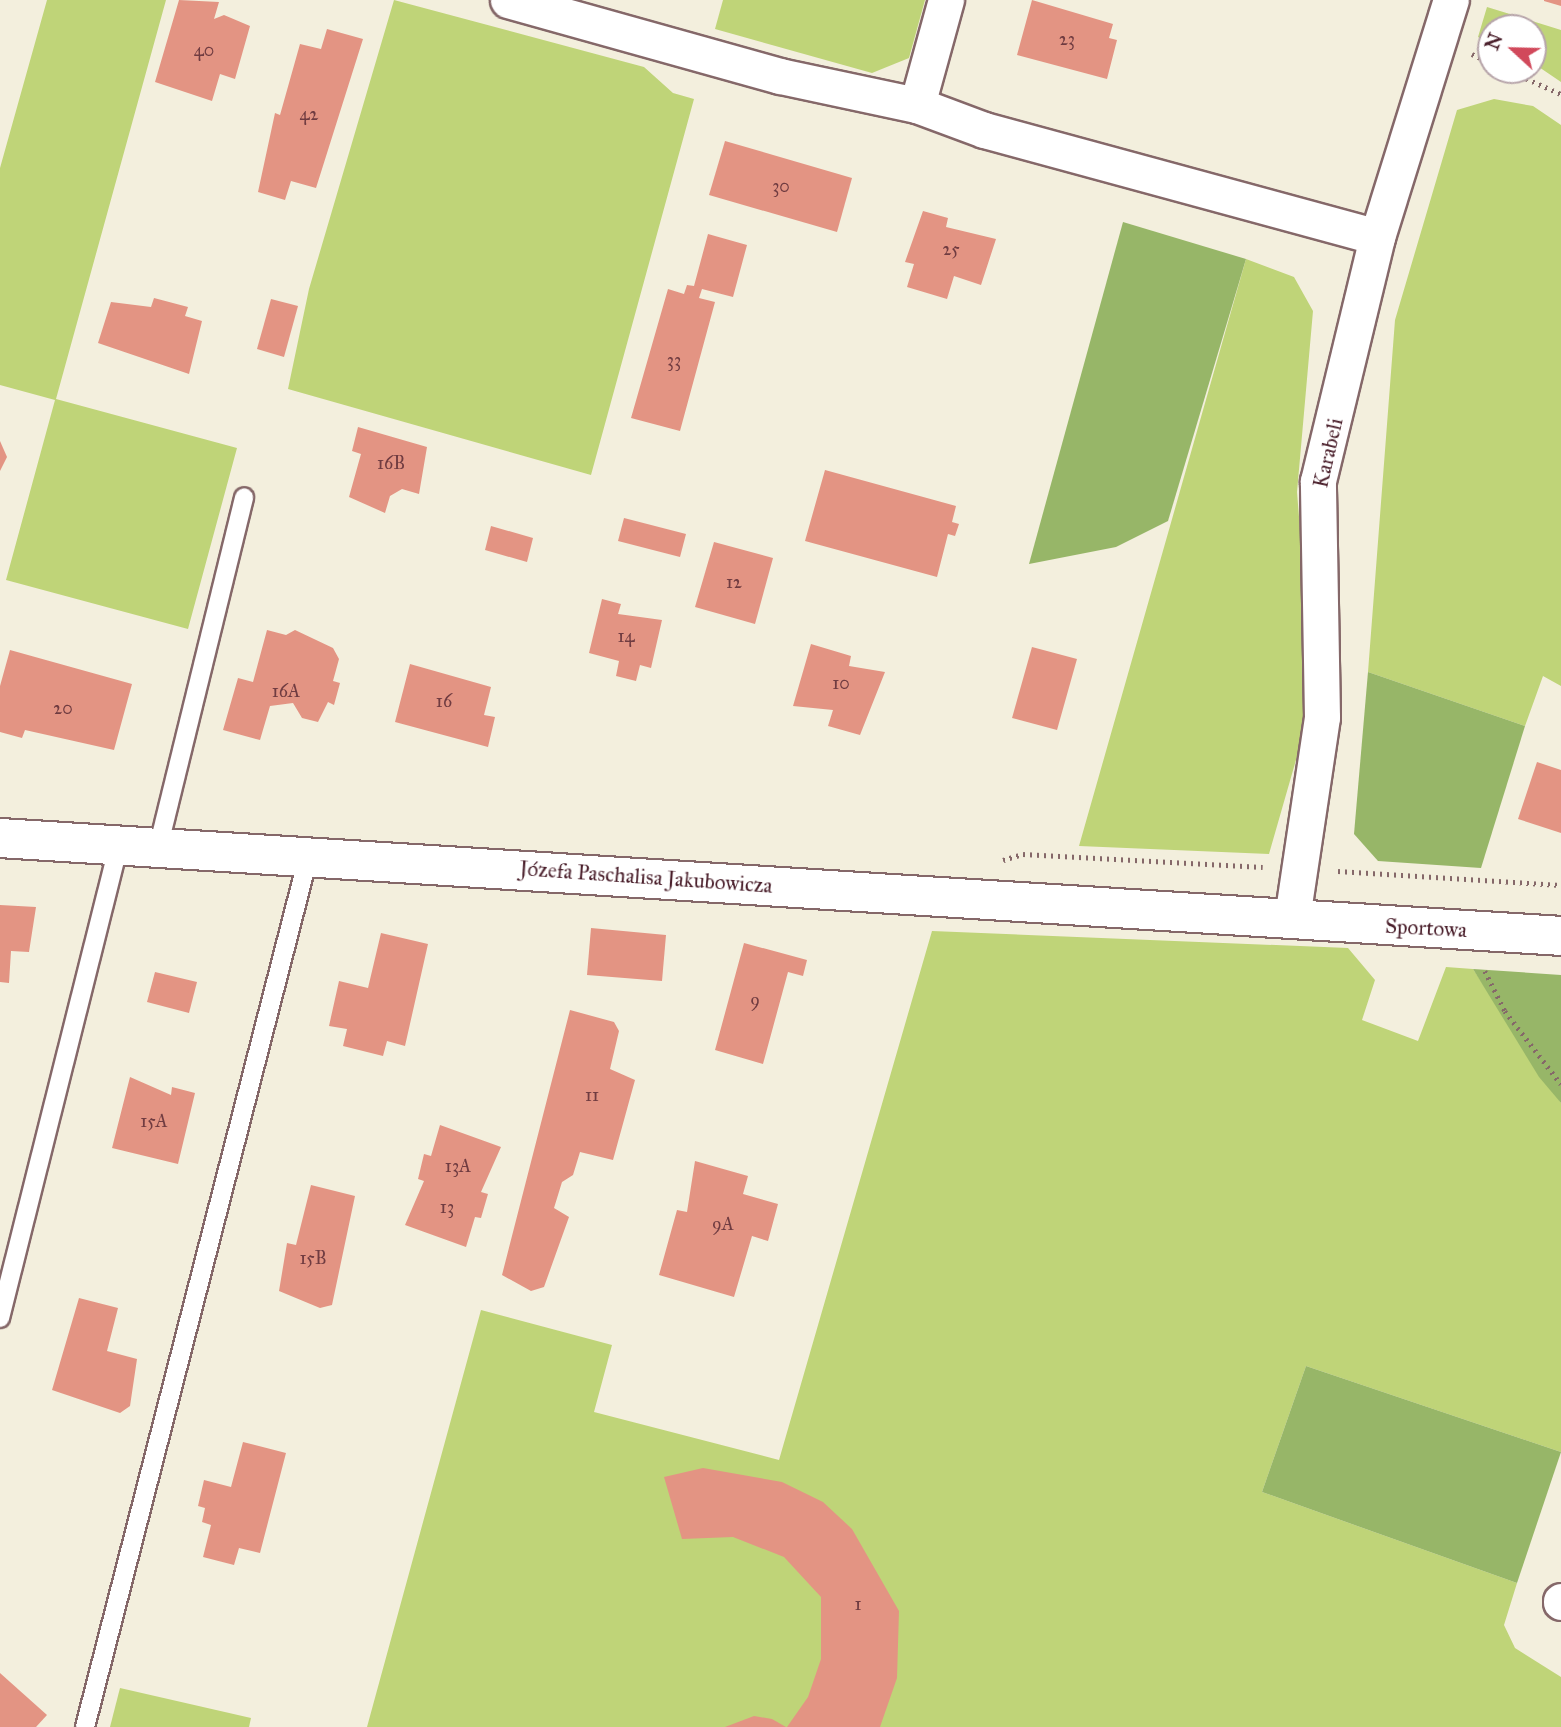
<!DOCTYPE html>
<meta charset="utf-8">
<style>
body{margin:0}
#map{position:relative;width:1561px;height:1727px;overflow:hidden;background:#f3efdd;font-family:"IM FELL Great Primer",serif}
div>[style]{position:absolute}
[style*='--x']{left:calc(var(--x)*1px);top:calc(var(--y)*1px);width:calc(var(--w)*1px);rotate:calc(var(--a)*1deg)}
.green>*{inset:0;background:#bfd478}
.forest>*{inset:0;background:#97b668}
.building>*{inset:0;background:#e39483}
.path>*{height:4.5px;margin-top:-2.25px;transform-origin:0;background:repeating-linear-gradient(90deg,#856869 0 2px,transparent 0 7px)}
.roads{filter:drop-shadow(2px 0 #856869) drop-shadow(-2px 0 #856869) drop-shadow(0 2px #856869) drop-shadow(0 -2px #856869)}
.service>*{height:18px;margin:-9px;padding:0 9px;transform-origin:9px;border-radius:9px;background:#fff}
.minor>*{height:35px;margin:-17.5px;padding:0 17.5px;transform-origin:17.5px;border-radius:17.5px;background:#fff}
.tertiary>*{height:38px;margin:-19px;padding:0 19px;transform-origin:19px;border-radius:19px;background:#fff}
span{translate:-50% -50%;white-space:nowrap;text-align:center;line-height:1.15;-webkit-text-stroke:5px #fff;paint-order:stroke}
.number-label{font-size:18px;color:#703c41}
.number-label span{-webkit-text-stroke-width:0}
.street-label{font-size:21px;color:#4a1f2b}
.north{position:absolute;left:1477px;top:14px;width:70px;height:70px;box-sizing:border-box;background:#fff;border:2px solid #b7a5aa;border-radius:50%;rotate:292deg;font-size:19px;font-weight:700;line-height:28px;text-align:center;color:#4a1f2b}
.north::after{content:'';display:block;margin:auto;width:24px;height:32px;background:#d1495b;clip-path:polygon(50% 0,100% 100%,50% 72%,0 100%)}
</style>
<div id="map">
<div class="green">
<i style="clip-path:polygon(47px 0,166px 0,56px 399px,237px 448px,188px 629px,6px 580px,55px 400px,0 385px,0 168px)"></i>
<i style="clip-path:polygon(394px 0,644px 67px,673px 93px,694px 99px,591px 475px,288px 389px,309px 289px)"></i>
<i style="clip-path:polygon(723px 0,925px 0,909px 58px,872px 73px,715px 29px)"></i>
<i style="clip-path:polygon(1487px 7px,1561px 30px,1561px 82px,1533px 63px,1533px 28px,1491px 28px,1491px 45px,1478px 37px)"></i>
<i style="clip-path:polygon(1494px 99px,1533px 106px,1561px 125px,1561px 686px,1543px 676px,1525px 726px,1368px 672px,1395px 320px,1457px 110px)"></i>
<i style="clip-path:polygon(1246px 259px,1294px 277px,1313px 311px,1297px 492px,1306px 603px,1304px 732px,1269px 854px,1079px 846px)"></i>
<i style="clip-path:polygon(932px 931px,1348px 948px,1375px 980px,1362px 1020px,1418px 1041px,1446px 967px,1473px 969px,1561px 1103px,1561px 1452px,1306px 1366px,1262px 1492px,1517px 1583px,1504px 1625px,1515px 1648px,1561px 1677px,1561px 1727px,367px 1727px,481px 1310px,612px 1345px,594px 1412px,779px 1460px)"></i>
<i style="clip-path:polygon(120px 1688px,251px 1718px,249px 1727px,110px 1727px)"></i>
</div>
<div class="forest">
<i style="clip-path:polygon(1123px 222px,1246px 259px,1168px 521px,1116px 547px,1029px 564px)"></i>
<i style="clip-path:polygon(1368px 672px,1525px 726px,1481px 868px,1378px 861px,1354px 834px)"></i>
<i style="clip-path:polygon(1473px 969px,1561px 975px,1561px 1103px,1539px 1077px)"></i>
<i style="clip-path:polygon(1306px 1366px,1561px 1452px,1517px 1583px,1262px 1492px)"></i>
</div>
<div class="building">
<i style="clip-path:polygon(179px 0,219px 2px,214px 19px,224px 15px,250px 26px,235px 79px,220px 74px,212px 101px,155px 82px)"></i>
<i style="clip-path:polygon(1032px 0,1113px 24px,1109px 38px,1117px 40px,1107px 79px,1017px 55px)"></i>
<i style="clip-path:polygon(1544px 0,1561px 0,1561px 6px,1544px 1px)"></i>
<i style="clip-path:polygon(327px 29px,363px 39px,316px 188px,291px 181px,285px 200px,258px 192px,275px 113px,280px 115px,300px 44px,321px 49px)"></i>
<i style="clip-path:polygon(725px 141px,852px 178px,837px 232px,709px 195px)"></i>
<i style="clip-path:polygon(923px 211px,948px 218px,946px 227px,996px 239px,981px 285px,954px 276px,947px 299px,907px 287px,914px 264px,905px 262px)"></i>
<i style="clip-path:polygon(708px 234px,747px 245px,733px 297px,702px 289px,699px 298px,715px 302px,680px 431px,631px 418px,668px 289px,684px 294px,687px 285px,694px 286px)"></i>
<i style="clip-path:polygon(154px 298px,188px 307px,185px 316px,202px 321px,189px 374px,98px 343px,111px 302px,151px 307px)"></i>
<i style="clip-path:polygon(271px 299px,298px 306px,284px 357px,257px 349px)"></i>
<i style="clip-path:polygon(358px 427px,427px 447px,419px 494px,402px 489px,390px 496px,385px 513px,349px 497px,361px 454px,352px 451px)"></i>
<i style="clip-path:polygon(0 441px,7px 457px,0 471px)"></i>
<i style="clip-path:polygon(825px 470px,956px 506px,952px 522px,959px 524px,955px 536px,948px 534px,937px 577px,805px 541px)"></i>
<i style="clip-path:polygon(624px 518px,686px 534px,680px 557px,618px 541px)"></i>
<i style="clip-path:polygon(491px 526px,533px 538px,527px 562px,485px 550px)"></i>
<i style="clip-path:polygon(714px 542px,773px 558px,755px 624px,695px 607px)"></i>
<i style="clip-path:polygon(602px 599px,621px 604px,618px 614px,662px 620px,651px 668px,640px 665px,636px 681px,616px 676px,619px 661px,589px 653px)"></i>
<i style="clip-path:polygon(267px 630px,286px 635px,295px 630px,333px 648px,339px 659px,333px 681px,340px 683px,334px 705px,328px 702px,318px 722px,302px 718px,293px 703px,270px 706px,260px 740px,223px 730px,238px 678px,253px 682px)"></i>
<i style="clip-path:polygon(811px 644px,851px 656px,849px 666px,885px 672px,860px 735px,828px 726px,833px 710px,793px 706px)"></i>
<i style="clip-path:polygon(1032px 647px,1077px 659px,1057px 730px,1012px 718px)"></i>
<i style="clip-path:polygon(10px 650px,132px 684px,114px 750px,25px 730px,22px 738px,0 732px,0 686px)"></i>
<i style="clip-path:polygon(410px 664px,491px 687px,484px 715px,495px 717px,488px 747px,395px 722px)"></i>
<i style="clip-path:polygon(1537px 762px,1561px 770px,1561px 833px,1518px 819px)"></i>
<i style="clip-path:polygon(0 905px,36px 907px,29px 952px,11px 951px,9px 983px,0 982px)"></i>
<i style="clip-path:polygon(591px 928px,666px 935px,662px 981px,587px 975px)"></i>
<i style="clip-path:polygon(381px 933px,428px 944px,405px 1046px,387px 1041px,383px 1056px,343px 1046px,347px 1029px,329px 1026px,339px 981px,368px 988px)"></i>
<i style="clip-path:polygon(744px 943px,807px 960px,803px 976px,788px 972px,763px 1064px,715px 1050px)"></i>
<i style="clip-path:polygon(155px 972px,197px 982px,189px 1013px,147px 1002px)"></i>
<i style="clip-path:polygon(570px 1010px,614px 1022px,619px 1031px,610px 1069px,635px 1080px,613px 1160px,580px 1152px,573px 1175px,562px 1182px,554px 1208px,569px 1217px,544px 1287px,531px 1291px,502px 1275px)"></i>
<i style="clip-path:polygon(130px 1077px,171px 1095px,172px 1087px,195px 1093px,178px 1164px,112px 1148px)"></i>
<i style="clip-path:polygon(440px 1125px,501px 1147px,481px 1192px,488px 1194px,481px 1218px,475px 1217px,466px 1247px,405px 1225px,424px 1181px,418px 1179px,424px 1154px,431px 1156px)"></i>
<i style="clip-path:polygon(695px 1161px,748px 1176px,743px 1194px,778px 1204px,768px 1241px,752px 1236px,734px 1297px,659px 1275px,677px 1210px,687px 1212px)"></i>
<i style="clip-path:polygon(311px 1185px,355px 1196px,332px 1305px,320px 1308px,279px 1291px,287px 1243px,296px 1245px)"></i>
<i style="clip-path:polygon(79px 1298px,118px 1308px,107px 1351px,137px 1359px,130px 1406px,120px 1413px,52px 1390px)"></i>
<i style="clip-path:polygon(243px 1442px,286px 1453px,260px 1553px,239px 1548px,234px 1565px,203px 1557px,211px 1525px,202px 1522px,205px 1508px,198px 1506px,204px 1480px,231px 1487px)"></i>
<i style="clip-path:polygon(703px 1468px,782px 1482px,823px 1502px,852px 1529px,899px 1611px,897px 1678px,880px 1727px,787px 1727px,808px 1697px,821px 1659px,821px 1597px,784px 1557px,733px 1537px,682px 1539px,664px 1477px)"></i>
<i style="clip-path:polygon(0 1673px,47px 1715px,36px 1727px,0 1727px)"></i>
<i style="clip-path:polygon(754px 1716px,772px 1719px,786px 1727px,725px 1727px)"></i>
</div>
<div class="path">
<i style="--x:1472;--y:54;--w:21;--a:25"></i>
<i style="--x:1507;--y:70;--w:59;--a:24"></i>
<i style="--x:1003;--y:860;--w:21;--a:-17"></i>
<i style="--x:1023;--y:854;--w:240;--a:3.1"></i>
<i style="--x:1338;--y:871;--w:223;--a:3.6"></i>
<i style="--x:1485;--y:971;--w:45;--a:63.4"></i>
<i style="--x:1505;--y:1011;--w:92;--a:52.5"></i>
</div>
<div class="roads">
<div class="service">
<i style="--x:158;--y:848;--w:361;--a:-76.2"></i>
<i style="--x:0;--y:1318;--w:488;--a:-75.9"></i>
<i style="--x:85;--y:1727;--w:897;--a:-75.61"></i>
</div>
<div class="minor">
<i style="--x:508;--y:0;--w:282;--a:15.6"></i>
<i style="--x:780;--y:76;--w:140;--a:12"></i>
<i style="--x:917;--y:105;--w:72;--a:20.5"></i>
<i style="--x:984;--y:130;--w:407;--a:15.2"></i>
<i style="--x:917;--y:105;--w:109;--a:-74.6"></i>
<i style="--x:1292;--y:918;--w:203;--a:-81.5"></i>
<i style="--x:1322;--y:717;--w:236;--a:-91"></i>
<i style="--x:1318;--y:481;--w:251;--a:-76.4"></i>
<i style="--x:1377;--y:237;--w:248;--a:-72.7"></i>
<i style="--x:1561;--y:1602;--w:1;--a:-90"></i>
</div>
<div class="tertiary">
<i style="--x:0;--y:838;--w:1564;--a:3.59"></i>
</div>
</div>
<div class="number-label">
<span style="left:1067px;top:39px">23</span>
<span style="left:204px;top:50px">40</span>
<span style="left:309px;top:114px">42</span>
<span style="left:781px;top:186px">30</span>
<span style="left:951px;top:249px">25</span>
<span style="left:674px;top:360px">33</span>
<span style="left:391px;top:463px">16B</span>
<span style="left:734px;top:582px">12</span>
<span style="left:626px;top:636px">14</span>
<span style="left:841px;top:683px">10</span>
<span style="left:286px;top:691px">16A</span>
<span style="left:444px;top:701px">16</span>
<span style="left:63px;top:708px">20</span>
<span style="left:755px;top:1000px">9</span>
<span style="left:592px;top:1095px">11</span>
<span style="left:154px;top:1121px">15A</span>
<span style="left:458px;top:1166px">13A</span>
<span style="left:447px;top:1207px">13</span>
<span style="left:723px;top:1224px">9A</span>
<span style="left:313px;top:1258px">15B</span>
<span style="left:858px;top:1604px">1</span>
</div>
<div class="street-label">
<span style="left:1328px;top:453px;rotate:-77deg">Karabeli</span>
<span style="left:646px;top:877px;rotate:4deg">Józefa Paschalisa Jakubowicza</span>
<span style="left:1426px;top:928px;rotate:3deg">Sportowa</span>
</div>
<div class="north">N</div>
</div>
